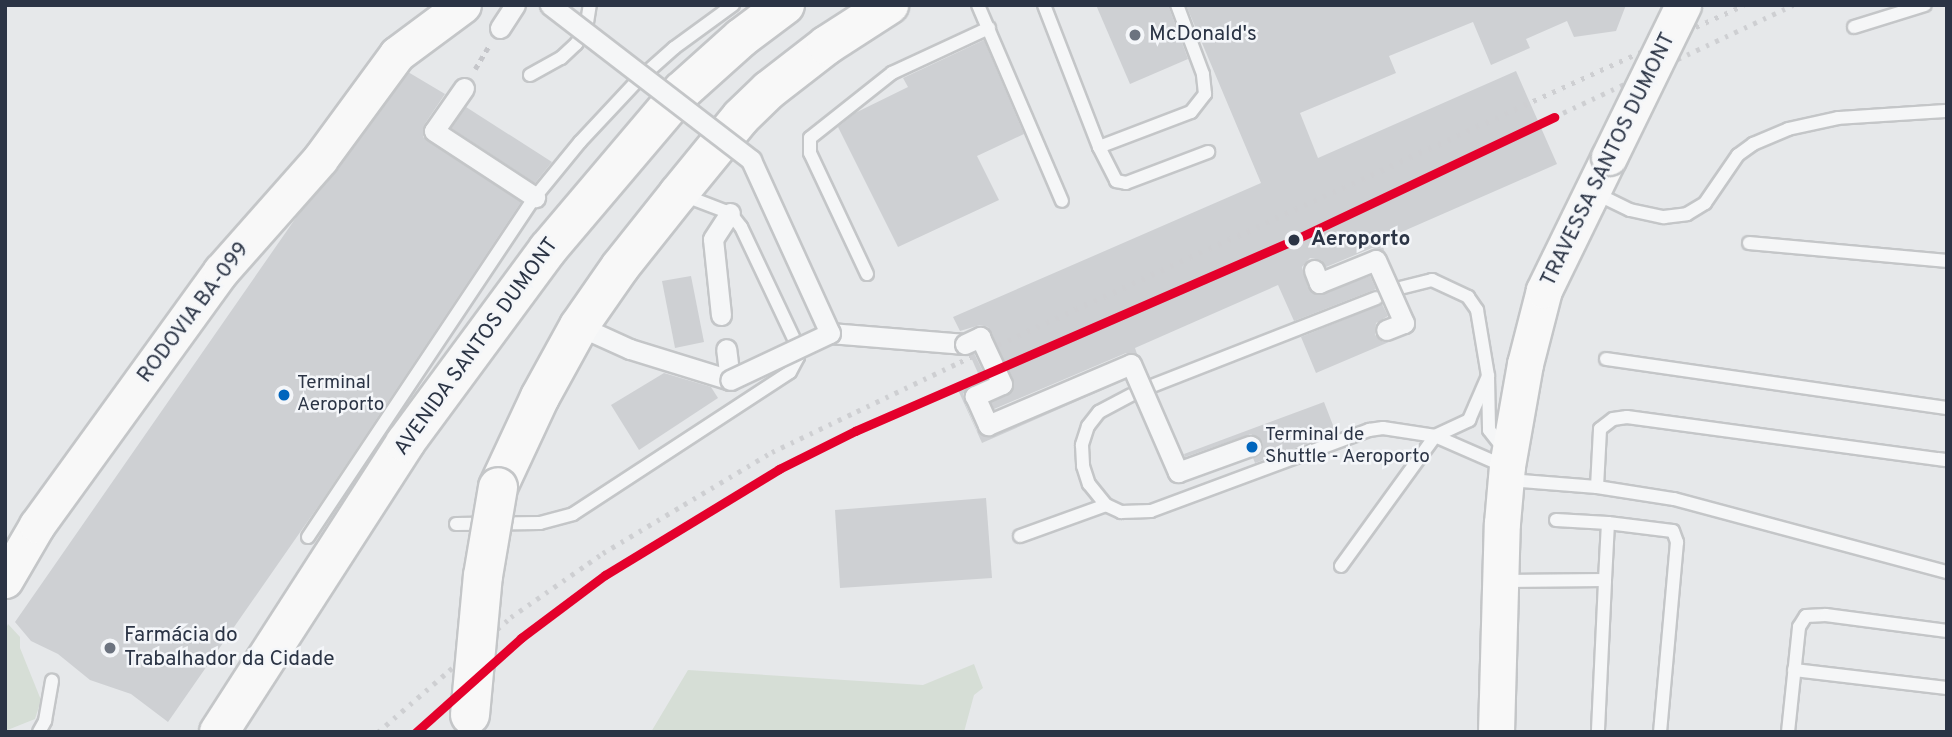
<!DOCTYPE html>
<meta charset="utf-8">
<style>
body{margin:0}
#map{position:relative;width:1952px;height:737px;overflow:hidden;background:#e6e8ea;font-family:Overpass,sans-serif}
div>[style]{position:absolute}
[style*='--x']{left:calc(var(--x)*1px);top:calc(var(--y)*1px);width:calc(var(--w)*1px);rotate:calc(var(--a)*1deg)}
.green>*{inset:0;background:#d6ded6}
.building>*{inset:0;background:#ced0d3}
.path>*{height:4.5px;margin-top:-2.25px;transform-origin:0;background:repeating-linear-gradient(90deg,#c5c6ca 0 5px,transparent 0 10px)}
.roads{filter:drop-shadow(2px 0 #c4c6c8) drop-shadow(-2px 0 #c4c6c8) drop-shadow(0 2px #c4c6c8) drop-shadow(0 -2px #c4c6c8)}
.service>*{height:12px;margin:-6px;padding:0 6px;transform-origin:6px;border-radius:6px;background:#f5f6f7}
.pedestrian>*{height:19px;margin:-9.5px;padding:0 9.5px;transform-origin:9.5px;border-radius:9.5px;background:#f5f6f7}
.secondary>*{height:35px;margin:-17.5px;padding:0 17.5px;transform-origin:17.5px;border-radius:17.5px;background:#f8f8f8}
.trunk>*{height:38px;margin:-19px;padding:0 19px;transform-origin:19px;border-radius:19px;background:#f8f8f8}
.rail>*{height:5px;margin-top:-2.5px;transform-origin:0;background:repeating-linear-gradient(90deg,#cecfd2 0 3.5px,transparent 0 10.5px)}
.bridges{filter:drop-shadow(2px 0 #c4c6c8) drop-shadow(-2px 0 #c4c6c8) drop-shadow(0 2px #c4c6c8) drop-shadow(0 -2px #c4c6c8)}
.pedestrian-bridge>*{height:19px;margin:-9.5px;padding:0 9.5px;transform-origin:9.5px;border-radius:9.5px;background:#f5f6f7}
.secondary-bridge>*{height:35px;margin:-17.5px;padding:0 17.5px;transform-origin:17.5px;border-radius:17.5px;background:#f8f8f8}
.trunk-bridge>*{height:38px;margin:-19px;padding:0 19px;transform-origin:19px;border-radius:19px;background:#f8f8f8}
.metro-1>*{height:9px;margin:-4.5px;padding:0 4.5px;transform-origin:4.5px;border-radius:4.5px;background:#e4002b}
.dots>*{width:19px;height:19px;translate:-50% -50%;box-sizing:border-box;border:4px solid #f4f6f9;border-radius:50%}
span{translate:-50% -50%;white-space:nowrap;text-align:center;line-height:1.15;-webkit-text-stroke:5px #f4f6f9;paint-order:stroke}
.bus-label{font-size:19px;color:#2b3445}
.left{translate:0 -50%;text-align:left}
.poi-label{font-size:21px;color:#2b3445}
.street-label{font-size:21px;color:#2b3445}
.stop-label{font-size:21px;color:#2b3445;font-weight:700}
.frame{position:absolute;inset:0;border:7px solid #2b3445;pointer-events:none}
</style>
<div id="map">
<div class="green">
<i style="clip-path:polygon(8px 624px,20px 637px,20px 648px,41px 700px,35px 719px,5px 731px,5px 631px)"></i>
<i style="clip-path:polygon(974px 664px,983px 688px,974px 695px,964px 732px,651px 732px,688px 670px,923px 685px)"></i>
</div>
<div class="building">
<i style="clip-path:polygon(1096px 5px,1168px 5px,1188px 59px,1130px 84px)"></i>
<i style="clip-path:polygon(1186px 5px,1626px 5px,1616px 31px,1574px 37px,1567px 21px,1526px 39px,1530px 48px,1491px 65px,1473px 22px,1389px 56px,1396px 73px,1300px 113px,1318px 158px,1516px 71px,1557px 164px,1381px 241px,1385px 253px,1372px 248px,1326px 267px,1321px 260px,1310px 258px,1302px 267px,1308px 287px,1317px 295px,1370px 276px,1376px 289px,1294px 321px,1278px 285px,1135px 348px,1137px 354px,1126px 353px,994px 409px,991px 402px,1011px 392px,1013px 379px,988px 327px,980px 325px,960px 331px,953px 317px,1261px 183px)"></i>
<i style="clip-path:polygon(984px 40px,1024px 134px,977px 156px,999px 200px,898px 247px,838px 127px,855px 113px,908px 87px,903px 78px)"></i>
<i style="clip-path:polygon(408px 72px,445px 94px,424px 125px,423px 137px,521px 202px,319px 505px,168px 722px,131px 694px,90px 680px,58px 654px,31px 641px,15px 622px,302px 209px,336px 171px)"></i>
<i style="clip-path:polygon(466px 107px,552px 162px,535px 183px,451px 128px)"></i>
<i style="clip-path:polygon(691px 276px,704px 342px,675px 348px,662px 281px)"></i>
<i style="clip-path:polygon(1382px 304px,1388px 316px,1376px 323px,1375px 335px,1383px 342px,1396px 339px,1316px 373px,1301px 337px)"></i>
<i style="clip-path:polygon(974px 353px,986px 378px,981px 380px,970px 355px)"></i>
<i style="clip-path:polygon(664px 373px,711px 387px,718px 398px,639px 450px,611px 405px)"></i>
<i style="clip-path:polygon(1125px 380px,982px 443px,958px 390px,969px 386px,963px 394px,964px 401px,977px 431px,987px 437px)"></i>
<i style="clip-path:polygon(1324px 402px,1336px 433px,1255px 463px,1253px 458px,1260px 453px,1262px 443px,1251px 434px,1185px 457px,1184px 454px)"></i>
<i style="clip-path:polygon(986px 498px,992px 578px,840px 588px,835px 510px)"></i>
</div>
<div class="path">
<i style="--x:475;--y:69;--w:26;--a:-59"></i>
</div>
<div class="roads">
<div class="service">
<i style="--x:978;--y:5;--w:213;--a:66.8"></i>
<i style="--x:1044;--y:5;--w:152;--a:68.8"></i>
<i style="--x:1099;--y:147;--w:38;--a:63"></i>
<i style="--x:1116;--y:181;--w:10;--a:11"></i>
<i style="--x:1126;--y:183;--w:88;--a:-20.7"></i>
<i style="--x:1854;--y:27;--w:74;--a:-17.2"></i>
<i style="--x:530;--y:75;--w:35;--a:-29"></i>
<i style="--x:561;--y:58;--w:21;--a:-43"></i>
<i style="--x:576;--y:44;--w:18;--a:-56"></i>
<i style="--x:586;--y:29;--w:24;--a:-81"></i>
<i style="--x:1099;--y:147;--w:98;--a:-20.8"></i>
<i style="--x:1191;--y:112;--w:23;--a:-52"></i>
<i style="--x:1205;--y:94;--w:20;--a:-96"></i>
<i style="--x:1203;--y:74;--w:74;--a:-110.6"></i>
<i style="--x:1595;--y:193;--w:39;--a:26"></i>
<i style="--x:1630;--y:210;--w:35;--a:12"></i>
<i style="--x:1664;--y:217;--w:23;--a:-7"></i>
<i style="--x:1687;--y:214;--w:21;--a:-31"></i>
<i style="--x:1705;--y:203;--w:58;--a:-55.5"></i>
<i style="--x:1738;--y:155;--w:19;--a:-36"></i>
<i style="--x:1753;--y:144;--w:38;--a:-23"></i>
<i style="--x:1788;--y:129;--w:51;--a:-12.4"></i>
<i style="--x:1838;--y:118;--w:109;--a:-3.7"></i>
<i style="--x:1749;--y:243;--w:199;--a:5.2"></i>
<i style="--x:867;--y:274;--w:134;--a:-115.2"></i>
<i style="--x:810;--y:153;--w:15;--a:-90"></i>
<i style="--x:810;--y:138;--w:105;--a:-38.4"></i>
<i style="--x:892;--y:73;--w:107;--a:-24.9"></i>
<i style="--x:1400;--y:288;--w:33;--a:-14"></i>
<i style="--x:1432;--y:280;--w:40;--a:25"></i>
<i style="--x:1468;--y:297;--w:16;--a:55"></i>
<i style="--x:1477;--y:310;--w:67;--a:80.5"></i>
<i style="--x:1488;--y:376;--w:54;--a:88.9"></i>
<i style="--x:1489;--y:430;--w:24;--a:52"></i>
<i style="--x:1606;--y:359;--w:345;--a:8.2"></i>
<i style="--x:1152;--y:386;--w:241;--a:-21.4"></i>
<i style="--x:1131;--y:395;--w:36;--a:152"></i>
<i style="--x:1099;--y:412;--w:18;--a:128"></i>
<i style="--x:1088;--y:426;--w:20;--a:108"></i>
<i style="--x:1082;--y:445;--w:21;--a:87"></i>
<i style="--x:1083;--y:466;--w:19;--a:72"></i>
<i style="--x:1089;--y:484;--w:27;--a:51"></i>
<i style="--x:1106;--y:505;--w:17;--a:25"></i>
<i style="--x:1121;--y:512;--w:30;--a:-2"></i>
<i style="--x:1151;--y:511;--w:233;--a:-20.4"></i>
<i style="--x:1369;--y:430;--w:14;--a:-8"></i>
<i style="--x:1383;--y:428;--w:53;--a:8.7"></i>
<i style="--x:1435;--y:436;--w:75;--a:23.5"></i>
<i style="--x:1509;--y:480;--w:88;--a:4.5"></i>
<i style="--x:1597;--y:487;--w:78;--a:8.9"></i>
<i style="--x:1674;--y:499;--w:283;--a:15"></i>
<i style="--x:1597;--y:487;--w:58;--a:-87"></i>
<i style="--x:1600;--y:429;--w:16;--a:-38"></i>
<i style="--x:1613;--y:419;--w:14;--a:-8"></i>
<i style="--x:1627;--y:417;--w:323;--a:7.7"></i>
<i style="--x:1556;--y:520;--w:52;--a:3.3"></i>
<i style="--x:456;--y:524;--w:84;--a:-0.7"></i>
<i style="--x:540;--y:523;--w:34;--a:-15"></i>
<i style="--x:573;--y:514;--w:259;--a:-33.2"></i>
<i style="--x:790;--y:372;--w:17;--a:-62"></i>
<i style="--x:798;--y:357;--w:16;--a:-101"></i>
<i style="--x:795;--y:341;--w:126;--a:-115.3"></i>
<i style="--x:741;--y:227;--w:18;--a:-128"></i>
<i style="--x:730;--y:213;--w:50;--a:-159"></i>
<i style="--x:1020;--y:536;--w:91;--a:-19.8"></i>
<i style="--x:308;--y:537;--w:409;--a:-56.3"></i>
<i style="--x:535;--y:197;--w:71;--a:-50.7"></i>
<i style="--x:580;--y:142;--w:83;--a:-46.9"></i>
<i style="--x:637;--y:81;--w:50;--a:-41.7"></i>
<i style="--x:674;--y:48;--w:73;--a:-36.1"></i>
<i style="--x:1341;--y:566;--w:160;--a:-54.1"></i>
<i style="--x:1435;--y:436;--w:38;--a:-25"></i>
<i style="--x:1469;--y:420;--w:48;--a:-66.6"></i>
<i style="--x:1504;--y:581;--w:101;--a:-0.6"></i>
<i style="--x:1605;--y:580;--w:57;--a:-87"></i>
<i style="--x:1608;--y:523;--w:65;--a:7"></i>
<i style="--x:1673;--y:531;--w:12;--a:70"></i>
<i style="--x:1677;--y:542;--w:191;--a:95.1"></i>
<i style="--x:1794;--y:670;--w:154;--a:6.7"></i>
<i style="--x:1598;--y:730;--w:150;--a:-87.3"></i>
<i style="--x:39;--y:732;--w:13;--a:-61"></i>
<i style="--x:45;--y:721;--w:41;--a:-80.1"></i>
<i style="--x:1788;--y:732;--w:106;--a:-84"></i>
<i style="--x:1799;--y:627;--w:13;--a:-58"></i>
<i style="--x:1806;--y:616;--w:20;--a:-3"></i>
<i style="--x:1826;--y:615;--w:122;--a:7.5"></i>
</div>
<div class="pedestrian">
<i style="--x:500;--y:28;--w:27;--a:-57"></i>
<i style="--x:464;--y:88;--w:52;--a:124.9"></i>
<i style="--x:434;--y:131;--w:121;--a:33.2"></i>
<i style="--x:721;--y:315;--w:76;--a:-96"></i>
<i style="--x:713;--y:239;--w:31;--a:-57"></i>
<i style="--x:579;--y:326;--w:56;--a:24.3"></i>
<i style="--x:630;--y:349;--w:105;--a:17.2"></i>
<i style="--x:730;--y:380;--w:31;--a:-97"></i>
<i style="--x:830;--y:333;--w:135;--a:4.7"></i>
</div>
<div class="secondary">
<i style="--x:5;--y:580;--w:64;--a:-59.8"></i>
<i style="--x:37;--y:525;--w:314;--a:-54.1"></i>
<i style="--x:221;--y:271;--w:149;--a:-48.5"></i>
<i style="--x:320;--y:159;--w:130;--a:-53.7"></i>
<i style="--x:397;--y:54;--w:82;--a:-36.6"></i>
<i style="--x:1496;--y:732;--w:209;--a:-88.4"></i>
<i style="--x:1502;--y:523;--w:57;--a:-85"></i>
<i style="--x:1507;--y:466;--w:104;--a:-80"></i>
<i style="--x:1525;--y:364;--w:76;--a:-75.6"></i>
<i style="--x:1544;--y:290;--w:148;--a:-64"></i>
</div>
<div class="trunk">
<i style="--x:498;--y:487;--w:99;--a:-65"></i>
<i style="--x:540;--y:397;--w:81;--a:-61.2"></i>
<i style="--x:579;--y:326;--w:72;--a:-55.2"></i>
<i style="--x:620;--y:267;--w:93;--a:-51.5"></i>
<i style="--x:678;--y:194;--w:99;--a:-50.7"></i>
<i style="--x:741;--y:117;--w:39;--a:-44"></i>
<i style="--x:769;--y:90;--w:73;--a:-37.8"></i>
<i style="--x:827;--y:45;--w:74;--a:-32.8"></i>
<i style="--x:219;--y:732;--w:344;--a:-57.2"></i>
<i style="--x:405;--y:443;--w:241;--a:-53.6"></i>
<i style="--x:548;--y:249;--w:207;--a:-49.7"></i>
<i style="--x:682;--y:91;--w:79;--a:-41.9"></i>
<i style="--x:741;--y:38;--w:55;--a:-36.9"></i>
</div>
</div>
<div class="rail">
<i style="--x:1554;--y:117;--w:264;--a:-25.1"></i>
<i style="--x:378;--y:732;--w:176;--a:-40.8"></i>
<i style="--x:511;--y:617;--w:112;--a:-34.8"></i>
<i style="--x:603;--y:553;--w:197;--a:-30.9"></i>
<i style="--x:772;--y:452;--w:208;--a:-25.6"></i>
<i style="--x:960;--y:362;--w:861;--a:-24.48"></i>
</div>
<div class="bridges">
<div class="pedestrian-bridge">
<i style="--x:550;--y:5;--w:254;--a:37.6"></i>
<i style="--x:751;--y:160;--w:190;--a:65.5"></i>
<i style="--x:830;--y:333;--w:110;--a:154.8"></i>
<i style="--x:1314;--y:270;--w:14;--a:69"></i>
<i style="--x:1319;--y:283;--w:61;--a:-22"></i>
<i style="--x:1376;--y:260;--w:69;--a:66"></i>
<i style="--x:1404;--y:323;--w:19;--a:159"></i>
<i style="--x:965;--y:344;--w:17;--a:-25"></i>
<i style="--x:980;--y:337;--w:52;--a:64.9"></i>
<i style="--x:1002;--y:384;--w:30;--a:156"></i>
<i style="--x:975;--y:396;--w:32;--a:66"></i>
<i style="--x:988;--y:425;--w:155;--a:-23.1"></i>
<i style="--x:1131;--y:364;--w:118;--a:66.5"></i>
<i style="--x:1178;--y:472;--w:77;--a:-19.9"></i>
</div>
<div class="secondary-bridge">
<i style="--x:1609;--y:157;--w:169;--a:-64"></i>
</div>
<div class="trunk-bridge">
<i style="--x:470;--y:715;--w:140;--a:-84.7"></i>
<i style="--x:483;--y:576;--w:90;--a:-80.4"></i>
</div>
</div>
<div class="metro-1">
<i style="--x:416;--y:732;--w:141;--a:-41.8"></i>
<i style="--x:521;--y:638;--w:105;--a:-36.9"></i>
<i style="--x:605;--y:575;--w:204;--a:-31.3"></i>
<i style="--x:779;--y:469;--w:85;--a:-26.6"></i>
<i style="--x:855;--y:431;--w:479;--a:-23.5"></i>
<i style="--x:1294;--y:240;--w:288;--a:-25.3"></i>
</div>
<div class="dots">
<i style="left:1135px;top:35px;background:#6c737f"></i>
<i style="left:1294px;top:240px;background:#2b3445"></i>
<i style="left:284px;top:395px;background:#0065bd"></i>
<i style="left:1252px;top:447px;background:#0065bd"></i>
<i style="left:110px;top:648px;background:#6c737f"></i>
</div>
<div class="bus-label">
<span class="left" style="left:297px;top:395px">Terminal<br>Aeroporto</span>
<span class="left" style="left:1265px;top:447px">Terminal de<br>Shuttle - Aeroporto</span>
</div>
<div class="poi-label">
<span class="left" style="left:1149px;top:35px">McDonald's</span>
<span class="left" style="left:124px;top:648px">Farmácia do<br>Trabalhador da Cidade</span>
</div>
<div class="street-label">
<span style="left:1609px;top:160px;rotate:-64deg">TRAVESSA SANTOS DUMONT</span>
<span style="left:194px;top:313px;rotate:-53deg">RODOVIA BA-099</span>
<span style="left:477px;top:347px;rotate:-54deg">AVENIDA SANTOS DUMONT</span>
</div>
<div class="stop-label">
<span class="left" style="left:1311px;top:240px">Aeroporto</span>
</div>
<div class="frame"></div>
</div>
